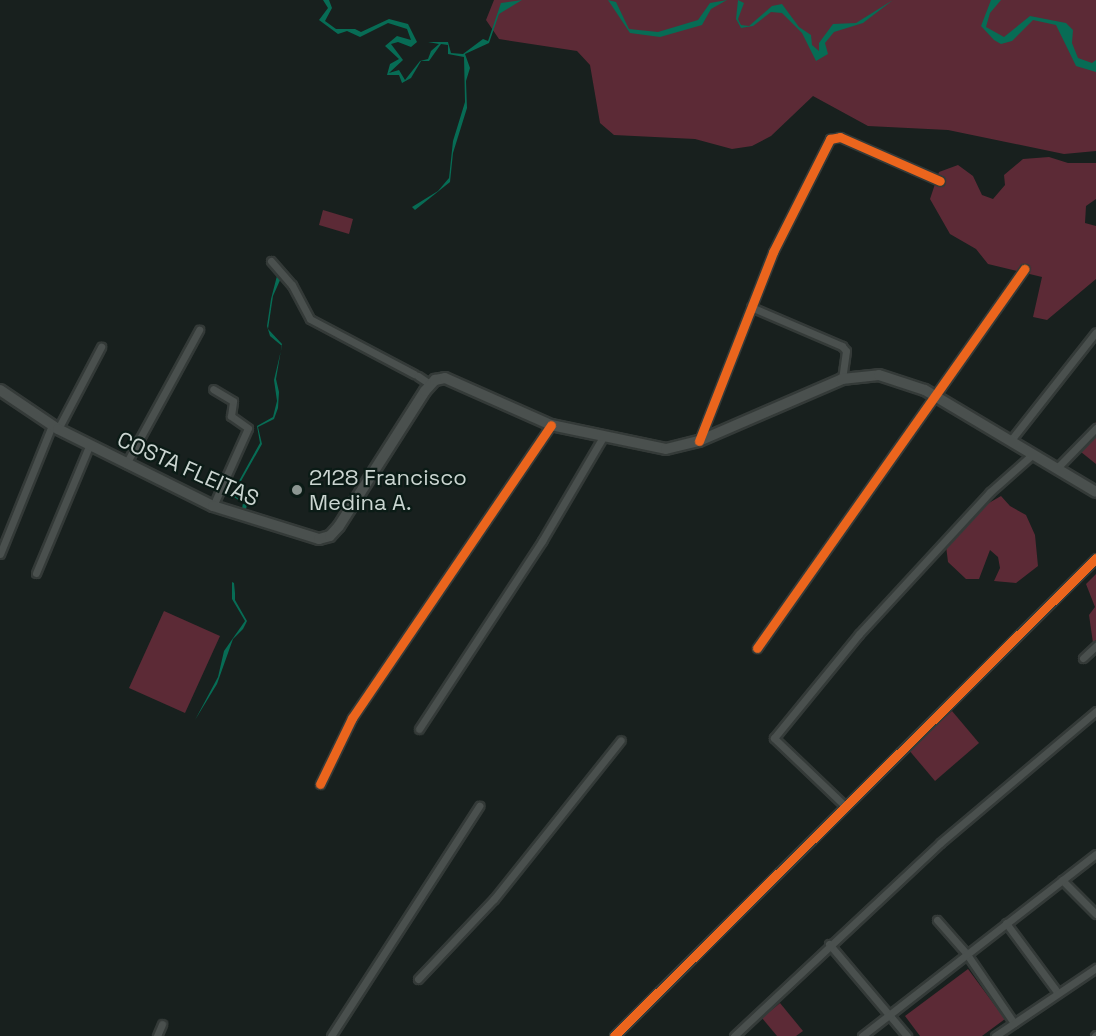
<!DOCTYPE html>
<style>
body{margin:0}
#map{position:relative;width:1096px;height:1036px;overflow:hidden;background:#18201e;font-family:"Space Grotesk",sans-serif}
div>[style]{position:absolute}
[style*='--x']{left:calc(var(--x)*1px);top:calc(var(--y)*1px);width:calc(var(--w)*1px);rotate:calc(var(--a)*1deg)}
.green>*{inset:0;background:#5c2a36}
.water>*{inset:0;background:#076c55}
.roads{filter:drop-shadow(2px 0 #343a38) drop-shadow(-2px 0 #343a38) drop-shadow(0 2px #343a38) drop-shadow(0 -2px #343a38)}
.minor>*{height:7px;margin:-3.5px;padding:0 3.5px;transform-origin:3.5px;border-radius:3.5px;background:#4a504e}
.secondary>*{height:10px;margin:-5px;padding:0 5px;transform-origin:5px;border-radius:5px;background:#4a504e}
.cycleway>*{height:9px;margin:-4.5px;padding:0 4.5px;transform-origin:4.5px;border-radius:4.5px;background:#eb651d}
.dots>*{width:16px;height:16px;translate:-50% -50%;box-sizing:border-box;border:3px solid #0b1b16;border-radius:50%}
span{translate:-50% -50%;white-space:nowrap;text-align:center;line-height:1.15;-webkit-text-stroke:4.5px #0b1b16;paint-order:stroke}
.street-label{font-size:22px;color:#cbd5d1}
.poi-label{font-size:22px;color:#cbd5d1}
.left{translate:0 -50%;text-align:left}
</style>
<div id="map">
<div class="green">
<i style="clip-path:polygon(494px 0,1096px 0,1096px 151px,1064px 154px,948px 130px,868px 126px,813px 96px,771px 136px,752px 146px,732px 149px,695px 139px,614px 135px,600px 123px,590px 65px,577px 51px,499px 39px,486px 20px)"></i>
<i style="clip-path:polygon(1049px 157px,1068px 163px,1096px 163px,1096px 199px,1086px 206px,1085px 223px,1096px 226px,1096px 279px,1047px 320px,1033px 317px,1042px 277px,988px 264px,976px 249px,950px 234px,930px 199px,939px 172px,958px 165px,973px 176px,982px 195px,993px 199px,1005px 185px,1004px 175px,1023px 159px)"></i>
<i style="clip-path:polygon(323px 210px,353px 219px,349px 234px,319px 225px)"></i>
<i style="clip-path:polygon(1096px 422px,1096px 464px,1081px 452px,1083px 440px)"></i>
<i style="clip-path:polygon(1001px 496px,1010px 506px,1026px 515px,1035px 535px,1038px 566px,1016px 583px,994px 581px,1000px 568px,998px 557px,990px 550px,979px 579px,966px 579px,948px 562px,946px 546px,975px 511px)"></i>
<i style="clip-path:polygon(1096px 574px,1096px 640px,1093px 643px,1089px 615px,1095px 607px,1086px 584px)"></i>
<i style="clip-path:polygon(164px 611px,220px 636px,185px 713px,129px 688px)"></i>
<i style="clip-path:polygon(952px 711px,979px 743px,935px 781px,908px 749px)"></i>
<i style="clip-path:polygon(968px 969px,1005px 1019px,982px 1036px,920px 1036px,905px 1016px)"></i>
<i style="clip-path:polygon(780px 1003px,803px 1031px,796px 1036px,777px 1036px,762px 1018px)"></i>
</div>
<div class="water">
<i style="clip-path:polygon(323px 0,329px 0,332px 8px,325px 21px,336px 29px,355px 29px,361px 32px,389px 19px,408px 24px,417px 42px,411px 47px,398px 42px,391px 44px,403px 60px,389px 73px,399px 70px,405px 80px,420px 61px,428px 59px,431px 51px,439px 44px,428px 42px,448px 42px,451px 53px,463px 54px,483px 39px,488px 41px,501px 3px,522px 0,499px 14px,489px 43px,465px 54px,470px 68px,466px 81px,467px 108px,453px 153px,450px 182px,415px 210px,412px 207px,438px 191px,449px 178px,453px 141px,465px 102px,464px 57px,448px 54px,448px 45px,441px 44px,429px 61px,421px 61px,411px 78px,402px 83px,399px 75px,387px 75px,390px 64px,399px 59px,385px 46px,397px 36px,411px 40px,407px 29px,388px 23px,360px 37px,347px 31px,338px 34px,319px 20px,328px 8px)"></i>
<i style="clip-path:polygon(608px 0,616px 2px,629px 29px,658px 32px,698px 20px,710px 3px,727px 0,711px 9px,702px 25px,660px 37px,630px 33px)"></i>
<i style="clip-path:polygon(738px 0,744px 3px,738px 19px,741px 25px,749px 26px,772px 6px,782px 4px,799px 27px,811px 35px,812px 45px,819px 51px,819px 43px,833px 24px,856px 23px,893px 0,863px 23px,834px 32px,825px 43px,828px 54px,816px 61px,802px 33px,782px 13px,771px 12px,753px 26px,741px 28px,736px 19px)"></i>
<i style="clip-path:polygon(991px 0,1001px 0,990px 13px,986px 27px,1004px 37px,1030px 16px,1066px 23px,1073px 30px,1072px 43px,1078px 58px,1092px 63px,1096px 60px,1096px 72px,1076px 66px,1056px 25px,1033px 20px,1012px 41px,1001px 44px,994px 40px,981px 26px)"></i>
<i style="clip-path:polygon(278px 272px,281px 278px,273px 296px,268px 329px,282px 344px,276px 379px,279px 392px,278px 408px,274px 419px,258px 427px,262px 444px,236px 490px,236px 497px,247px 504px,245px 515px,241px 514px,243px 503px,234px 497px,234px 490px,260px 443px,257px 426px,273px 417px,277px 401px,274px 380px,282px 346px,270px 336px,267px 326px,271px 299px)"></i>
<i style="clip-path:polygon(232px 582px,234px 583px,235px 593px,235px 600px,247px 621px,243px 629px,233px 639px,217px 684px,195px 720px,218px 677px,224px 651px,245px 621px,232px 599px)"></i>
</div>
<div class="roads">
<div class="minor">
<i style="--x:271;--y:261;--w:32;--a:49"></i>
<i style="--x:292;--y:285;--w:38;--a:62"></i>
<i style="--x:310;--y:319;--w:118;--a:27.9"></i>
<i style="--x:751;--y:307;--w:99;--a:23.2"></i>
<i style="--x:842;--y:346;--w:6;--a:51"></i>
<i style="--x:846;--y:351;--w:28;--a:98"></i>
<i style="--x:418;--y:376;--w:14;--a:34"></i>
<i style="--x:58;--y:429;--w:93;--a:-62.3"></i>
<i style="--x:1011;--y:440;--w:137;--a:-51.8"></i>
<i style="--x:699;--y:441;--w:203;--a:-68.6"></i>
<i style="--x:773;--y:252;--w:127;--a:-63.2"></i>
<i style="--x:830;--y:139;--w:10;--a:-11"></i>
<i style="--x:840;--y:137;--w:109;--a:23.7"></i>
<i style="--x:126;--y:464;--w:153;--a:-61.4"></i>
<i style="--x:1057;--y:468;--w:56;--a:-45.7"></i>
<i style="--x:213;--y:506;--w:85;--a:-65.8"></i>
<i style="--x:248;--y:428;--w:21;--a:-145"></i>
<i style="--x:231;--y:416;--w:15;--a:-82"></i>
<i style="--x:233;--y:401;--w:23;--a:-149"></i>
<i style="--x:0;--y:554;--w:139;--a:-68"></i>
<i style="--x:36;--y:573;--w:138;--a:-67.3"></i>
<i style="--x:757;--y:648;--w:464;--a:-54.8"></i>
<i style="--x:1083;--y:658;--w:18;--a:-43"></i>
<i style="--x:419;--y:729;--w:225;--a:-56.8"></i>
<i style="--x:542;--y:541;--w:121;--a:-59.6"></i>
<i style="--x:320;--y:784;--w:73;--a:-64.1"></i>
<i style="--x:352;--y:718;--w:354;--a:-55.8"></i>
<i style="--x:844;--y:805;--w:97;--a:-136.3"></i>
<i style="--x:774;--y:738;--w:134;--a:-50.7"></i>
<i style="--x:859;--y:634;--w:193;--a:-47.3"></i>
<i style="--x:990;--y:492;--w:57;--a:-41.5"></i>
<i style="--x:1062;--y:880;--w:48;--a:45"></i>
<i style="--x:937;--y:920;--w:44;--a:48.7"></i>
<i style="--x:966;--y:953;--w:85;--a:55.6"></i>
<i style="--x:1006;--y:923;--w:87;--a:53.4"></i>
<i style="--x:829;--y:944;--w:121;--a:49.7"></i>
<i style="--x:418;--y:979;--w:110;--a:-46.5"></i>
<i style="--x:494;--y:899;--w:203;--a:-51.4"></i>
<i style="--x:157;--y:1036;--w:13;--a:-67"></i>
<i style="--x:331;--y:1036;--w:274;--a:-57.2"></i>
<i style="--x:614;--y:1036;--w:679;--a:-44.76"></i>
<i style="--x:734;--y:1036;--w:282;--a:-43.1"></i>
<i style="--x:940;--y:843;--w:204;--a:-40.2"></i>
<i style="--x:862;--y:1036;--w:296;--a:-37.9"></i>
<i style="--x:995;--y:1036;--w:122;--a:-34"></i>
<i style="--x:1095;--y:1036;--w:1;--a:-45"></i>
</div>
<div class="secondary">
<i style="--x:0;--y:390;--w:70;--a:33.9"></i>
<i style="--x:58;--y:429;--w:173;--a:26.4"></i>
<i style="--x:213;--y:506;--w:111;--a:17.3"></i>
<i style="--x:319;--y:539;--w:11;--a:-15"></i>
<i style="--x:330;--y:536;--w:13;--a:-48"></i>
<i style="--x:339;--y:526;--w:160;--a:-57.5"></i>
<i style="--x:425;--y:391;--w:15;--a:-48"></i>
<i style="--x:435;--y:380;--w:10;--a:-11"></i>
<i style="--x:445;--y:378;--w:116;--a:23.9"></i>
<i style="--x:551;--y:425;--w:117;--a:11.8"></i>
<i style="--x:666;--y:449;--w:34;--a:-14"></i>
<i style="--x:699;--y:441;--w:156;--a:-23.4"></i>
<i style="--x:842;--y:379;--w:37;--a:-6"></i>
<i style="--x:879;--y:375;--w:48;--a:18.1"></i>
<i style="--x:925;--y:390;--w:199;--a:30.8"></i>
</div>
</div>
<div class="cycleway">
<i style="--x:699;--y:441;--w:203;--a:-68.6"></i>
<i style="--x:773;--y:252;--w:127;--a:-63.2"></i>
<i style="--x:830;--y:139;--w:10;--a:-11"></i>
<i style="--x:840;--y:137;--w:109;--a:23.7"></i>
<i style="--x:757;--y:648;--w:464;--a:-54.8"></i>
<i style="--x:320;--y:784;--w:73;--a:-64.1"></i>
<i style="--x:352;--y:718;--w:354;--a:-55.8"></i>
<i style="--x:614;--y:1036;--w:679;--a:-44.76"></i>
</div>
<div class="dots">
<i style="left:297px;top:490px;background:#8c9692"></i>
</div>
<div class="street-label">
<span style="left:188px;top:469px;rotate:24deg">COSTA FLEITAS</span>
</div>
<div class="poi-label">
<span class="left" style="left:309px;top:490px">2128 Francisco<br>Medina A.</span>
</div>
</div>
